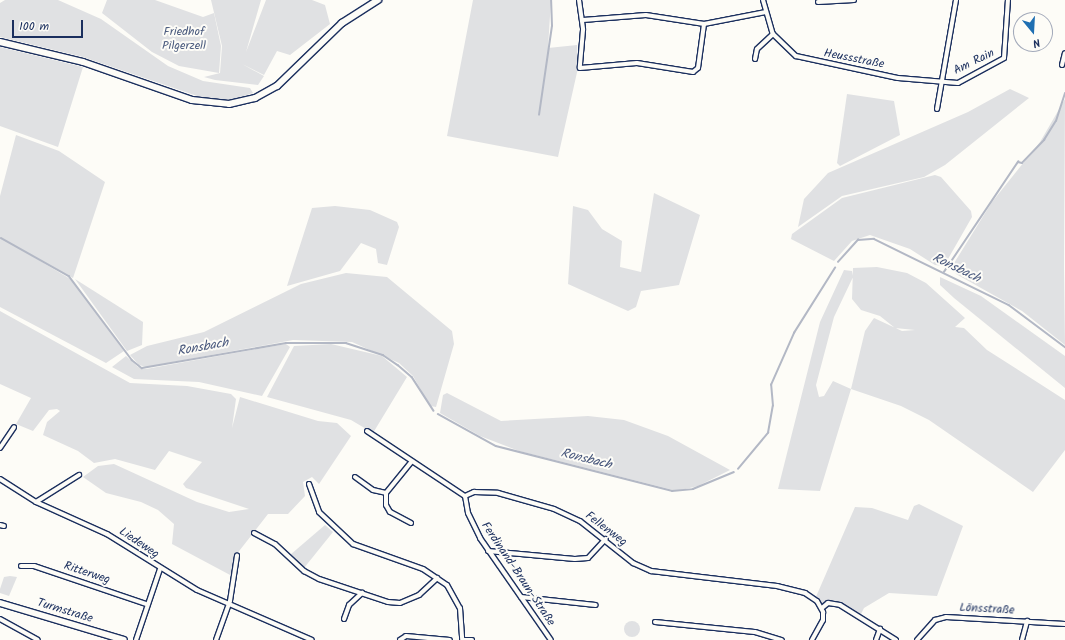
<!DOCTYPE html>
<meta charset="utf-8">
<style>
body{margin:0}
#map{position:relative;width:1065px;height:640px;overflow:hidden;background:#fdfcf7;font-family:Kalam,sans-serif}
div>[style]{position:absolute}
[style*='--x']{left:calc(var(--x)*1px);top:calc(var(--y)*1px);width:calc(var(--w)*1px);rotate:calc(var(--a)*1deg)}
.green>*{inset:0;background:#e0e1e3}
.round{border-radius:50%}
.stream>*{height:1.5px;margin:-0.75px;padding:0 0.75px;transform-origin:0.75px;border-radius:0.75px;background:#b3b8c5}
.roads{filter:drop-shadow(1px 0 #1b2f5e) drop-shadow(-1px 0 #1b2f5e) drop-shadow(0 1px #1b2f5e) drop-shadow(0 -1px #1b2f5e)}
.street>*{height:4px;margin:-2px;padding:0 2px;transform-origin:2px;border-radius:2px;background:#fdfcf7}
.secondary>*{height:6px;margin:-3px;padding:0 3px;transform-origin:3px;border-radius:3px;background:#fdfcf7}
span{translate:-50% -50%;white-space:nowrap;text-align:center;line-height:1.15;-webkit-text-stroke:4px #fdfcf7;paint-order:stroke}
.park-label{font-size:12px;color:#4c5c7f}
.street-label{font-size:12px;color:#1b2f5e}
.water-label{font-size:13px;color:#49587d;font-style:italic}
.north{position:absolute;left:1013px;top:12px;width:40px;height:40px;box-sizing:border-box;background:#fdfcf7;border:1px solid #a3aaba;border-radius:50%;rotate:162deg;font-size:11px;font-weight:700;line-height:16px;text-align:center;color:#1b2f5e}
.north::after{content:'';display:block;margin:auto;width:14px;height:18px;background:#1f6fb2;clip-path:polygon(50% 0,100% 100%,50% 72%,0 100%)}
.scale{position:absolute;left:12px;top:20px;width:71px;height:18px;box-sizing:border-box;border:2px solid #1b2f5e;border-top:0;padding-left:5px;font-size:12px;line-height:14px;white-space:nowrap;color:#1b2f5e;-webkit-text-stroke:3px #fdfcf7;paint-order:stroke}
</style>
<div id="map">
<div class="green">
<i style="clip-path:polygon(5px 0,58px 0,101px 19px,168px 66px,203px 81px,250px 88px,253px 93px,235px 99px,206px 99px,83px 57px,0 37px,0 3px)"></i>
<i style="clip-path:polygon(107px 0,155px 0,203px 17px,214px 13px,221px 46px,219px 73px,179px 66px,152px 52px,102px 13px)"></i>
<i style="clip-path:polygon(211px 0,261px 0,246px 52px,266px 0,312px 0,325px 5px,330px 24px,290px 55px,277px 51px,264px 75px,242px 64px,264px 76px,258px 85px,215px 80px,204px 77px,220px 73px,222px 46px)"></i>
<i style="clip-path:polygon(473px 0,551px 0,548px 48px,577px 45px,578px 68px,558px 157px,447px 136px)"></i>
<i style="clip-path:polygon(0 47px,83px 67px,58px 147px,0 126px)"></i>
<i style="clip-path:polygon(1010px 89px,1029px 98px,945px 165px,924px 177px,842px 196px,798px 227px,804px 199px,828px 173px,968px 112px)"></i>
<i style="clip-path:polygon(847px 94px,894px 101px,900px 135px,840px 166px,837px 163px)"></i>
<i style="clip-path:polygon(1065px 99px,1064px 267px,1065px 345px,1022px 311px,956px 274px,951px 268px,992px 202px,1040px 142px)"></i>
<i style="clip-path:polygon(16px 135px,59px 151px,105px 182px,73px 278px,0 237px,72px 280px,124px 351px,106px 363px,0 307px,0 196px)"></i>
<i style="clip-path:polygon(935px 175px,941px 177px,971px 211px,972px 217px,944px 266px,935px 265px,910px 249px,870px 235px,852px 241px,834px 261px,791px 239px,792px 234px,842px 198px)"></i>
<i style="clip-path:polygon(654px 193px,700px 215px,679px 285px,641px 291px,636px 307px,628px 311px,568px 284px,573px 206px,588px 210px,602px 229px,622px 241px,620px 267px,641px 272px)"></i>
<i style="clip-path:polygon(335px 206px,370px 210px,397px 222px,399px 227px,387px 265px,378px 263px,376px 249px,361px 243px,340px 271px,287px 286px,312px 208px)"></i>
<i style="clip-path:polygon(877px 267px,907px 273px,926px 283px,965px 318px,955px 327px,964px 328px,987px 350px,1065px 400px,1065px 450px,1033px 492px,929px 420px,901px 406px,851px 389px,820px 491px,778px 489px,820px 322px,844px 270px,852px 271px,853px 277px,834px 317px,816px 385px,819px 397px,824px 396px,833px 381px,851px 389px,865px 331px,874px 318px,902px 331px,915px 330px,932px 349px,915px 330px,895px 328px,880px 316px,861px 310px,852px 299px,853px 268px)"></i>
<i style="clip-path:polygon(346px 273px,387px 277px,452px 331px,454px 344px,436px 407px,430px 406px,413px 376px,399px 363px,352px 342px,293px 340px,146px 367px,139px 365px,130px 355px,147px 346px,204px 332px,301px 284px)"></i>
<i style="clip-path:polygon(940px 277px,981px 296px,1065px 356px,1065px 388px,954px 298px,940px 285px)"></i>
<i style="clip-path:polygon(75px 279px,143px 322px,142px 345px,127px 351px)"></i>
<i style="clip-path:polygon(0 311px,130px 383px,187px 386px,231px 394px,236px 399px,232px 428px,240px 397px,318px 421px,337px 423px,351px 436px,319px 484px,312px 477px,303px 482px,305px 496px,288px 514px,268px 514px,236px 555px,232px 576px,172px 544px,174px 524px,158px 510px,141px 502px,106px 493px,83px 477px,98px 466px,114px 464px,197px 502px,229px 512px,249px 509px,186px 488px,183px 484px,202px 462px,169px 451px,155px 470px,115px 459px,94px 463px,78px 451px,43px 435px,47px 422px,60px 411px,57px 409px,49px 410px,33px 431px,16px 424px,31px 398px,0 384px)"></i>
<i style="clip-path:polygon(286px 344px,290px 347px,262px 396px,199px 382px,134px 379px,112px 367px,126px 356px,138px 367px,146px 369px)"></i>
<i style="clip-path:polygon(331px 344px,382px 356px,407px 377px,373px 433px,351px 420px,267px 397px,294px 346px)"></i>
<i style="clip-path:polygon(447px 393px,501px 421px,588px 416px,624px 420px,668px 436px,730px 470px,698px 486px,677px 491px,519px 451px,480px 436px,440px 413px,443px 395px)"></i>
<i style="clip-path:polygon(919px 504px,963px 526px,937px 596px,889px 593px,864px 608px,860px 616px,833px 603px,822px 608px,815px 599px,855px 507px,872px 508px,908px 520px,914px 506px)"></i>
<i style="clip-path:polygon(325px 525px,333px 532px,304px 568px,290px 555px)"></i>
<i style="clip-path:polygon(10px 576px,17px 577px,9px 596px,0 593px,0 589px,4px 577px)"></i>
<i class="round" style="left:624px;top:621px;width:16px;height:16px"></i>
</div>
<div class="stream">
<i style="--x:539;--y:115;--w:90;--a:-81.7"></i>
<i style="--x:552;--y:26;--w:26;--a:-92"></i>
<i style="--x:1;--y:238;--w:78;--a:29.2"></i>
<i style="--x:69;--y:276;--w:105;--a:53.1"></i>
<i style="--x:132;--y:360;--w:13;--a:39"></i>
<i style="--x:142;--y:368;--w:146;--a:-9.8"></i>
<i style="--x:286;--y:343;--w:60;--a:0"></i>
<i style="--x:346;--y:343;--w:39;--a:18"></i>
<i style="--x:383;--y:355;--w:18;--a:34"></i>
<i style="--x:398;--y:365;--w:18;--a:41"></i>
<i style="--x:412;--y:377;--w:40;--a:57.1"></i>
<i style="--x:838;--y:262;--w:30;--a:-48"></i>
<i style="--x:858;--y:240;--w:16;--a:-4"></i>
<i style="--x:874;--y:239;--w:150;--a:26.1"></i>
<i style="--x:1009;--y:305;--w:70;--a:36.9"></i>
<i style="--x:944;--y:272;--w:133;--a:-56.1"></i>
<i style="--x:1018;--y:162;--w:4;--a:14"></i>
<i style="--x:1022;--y:163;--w:32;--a:-46"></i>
<i style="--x:1044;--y:140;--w:22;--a:-58"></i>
<i style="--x:1056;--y:121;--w:29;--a:-72"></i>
<i style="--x:438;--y:414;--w:66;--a:28.9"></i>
<i style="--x:496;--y:446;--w:182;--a:14.3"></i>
<i style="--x:672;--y:491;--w:21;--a:-5"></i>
<i style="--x:693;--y:489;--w:44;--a:-22.5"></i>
<i style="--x:738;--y:469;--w:47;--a:-50.2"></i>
<i style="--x:768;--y:433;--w:27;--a:-80"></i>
<i style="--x:773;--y:406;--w:21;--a:-95"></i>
<i style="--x:771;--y:385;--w:57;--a:-66.1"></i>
<i style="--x:794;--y:333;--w:77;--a:-57.8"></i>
</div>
<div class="roads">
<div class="street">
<i style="--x:579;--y:0;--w:30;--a:82"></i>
<i style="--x:583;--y:30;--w:38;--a:95"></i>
<i style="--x:580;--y:68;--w:57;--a:-5"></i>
<i style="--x:637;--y:63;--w:57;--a:9.1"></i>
<i style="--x:693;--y:72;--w:6;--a:-39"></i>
<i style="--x:698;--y:68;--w:44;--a:-82.2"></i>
<i style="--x:763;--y:0;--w:35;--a:74"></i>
<i style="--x:773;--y:34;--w:32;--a:44"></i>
<i style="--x:796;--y:56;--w:104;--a:12.2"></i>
<i style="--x:898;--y:78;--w:60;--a:4.8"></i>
<i style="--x:958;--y:83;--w:52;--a:-28.5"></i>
<i style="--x:1004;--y:58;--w:58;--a:-86.1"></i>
<i style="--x:818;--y:2;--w:36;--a:-3"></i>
<i style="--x:583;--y:20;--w:63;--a:-4.5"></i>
<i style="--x:646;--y:15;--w:59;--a:8.8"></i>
<i style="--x:704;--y:24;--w:63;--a:-11"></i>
<i style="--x:755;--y:59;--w:10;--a:-79"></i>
<i style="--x:757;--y:49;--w:22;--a:-43"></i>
<i style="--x:1062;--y:65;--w:12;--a:-76"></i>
<i style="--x:937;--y:109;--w:111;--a:-80.1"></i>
<i style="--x:367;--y:431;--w:118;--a:33.6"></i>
<i style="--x:0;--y:448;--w:25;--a:-56"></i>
<i style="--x:355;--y:477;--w:22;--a:36"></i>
<i style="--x:373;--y:490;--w:13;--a:13"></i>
<i style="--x:0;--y:479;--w:43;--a:32.6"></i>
<i style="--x:36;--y:502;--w:78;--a:24.3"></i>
<i style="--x:107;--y:534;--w:106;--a:31.9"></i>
<i style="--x:197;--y:590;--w:125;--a:23.5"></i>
<i style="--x:309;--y:484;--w:30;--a:70"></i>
<i style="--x:319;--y:512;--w:47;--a:43.3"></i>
<i style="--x:353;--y:544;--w:74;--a:19.7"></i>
<i style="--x:423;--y:569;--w:29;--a:34"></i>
<i style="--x:447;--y:585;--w:26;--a:61"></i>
<i style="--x:460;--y:608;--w:32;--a:86"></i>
<i style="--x:465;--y:496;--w:10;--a:-24"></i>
<i style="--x:474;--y:492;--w:24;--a:2"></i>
<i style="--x:498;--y:493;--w:58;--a:15.9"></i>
<i style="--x:554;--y:509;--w:29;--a:25"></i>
<i style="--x:580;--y:521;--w:68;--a:38.4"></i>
<i style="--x:633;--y:563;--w:20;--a:24"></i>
<i style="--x:651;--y:571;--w:127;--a:6.8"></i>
<i style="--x:777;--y:586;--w:29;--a:14"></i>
<i style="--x:805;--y:593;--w:14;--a:34"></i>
<i style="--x:817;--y:601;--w:13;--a:61"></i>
<i style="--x:823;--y:612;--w:8;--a:90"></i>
<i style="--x:823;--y:620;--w:23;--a:119"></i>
<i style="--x:465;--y:496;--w:17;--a:80"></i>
<i style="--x:468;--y:513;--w:28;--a:64"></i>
<i style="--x:480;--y:538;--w:124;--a:55.2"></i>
<i style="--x:36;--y:502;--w:51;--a:-32.1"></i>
<i style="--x:411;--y:523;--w:24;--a:-152"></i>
<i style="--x:390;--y:512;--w:8;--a:-120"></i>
<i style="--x:386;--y:505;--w:12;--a:-90"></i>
<i style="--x:386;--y:493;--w:41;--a:-50.9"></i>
<i style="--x:0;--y:525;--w:4;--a:14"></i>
<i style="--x:254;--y:533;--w:24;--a:28"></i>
<i style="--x:275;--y:544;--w:40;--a:43"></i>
<i style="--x:304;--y:571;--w:17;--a:28"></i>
<i style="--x:319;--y:579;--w:73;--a:18.4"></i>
<i style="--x:388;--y:602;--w:12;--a:5"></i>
<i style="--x:400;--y:603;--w:21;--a:-23"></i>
<i style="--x:419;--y:595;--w:25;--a:-43"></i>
<i style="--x:488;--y:551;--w:87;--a:5.3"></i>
<i style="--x:575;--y:559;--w:13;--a:-4"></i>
<i style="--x:588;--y:558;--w:26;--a:-47"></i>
<i style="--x:21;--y:566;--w:13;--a:0"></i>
<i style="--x:34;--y:566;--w:118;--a:18.7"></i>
<i style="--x:521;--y:597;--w:75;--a:6.1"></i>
<i style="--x:822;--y:608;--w:8;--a:-40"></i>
<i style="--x:828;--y:603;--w:12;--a:9"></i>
<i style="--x:840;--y:605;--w:66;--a:32"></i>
<i style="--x:0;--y:619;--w:43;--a:28.9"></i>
<i style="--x:344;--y:619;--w:15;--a:-70"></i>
<i style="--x:349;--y:605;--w:18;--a:-43"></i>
<i style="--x:655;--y:622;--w:100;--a:5.7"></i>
<i style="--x:755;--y:632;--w:28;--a:17"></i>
<i style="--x:136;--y:640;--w:75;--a:-71.3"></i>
<i style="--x:216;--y:640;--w:41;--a:-70.3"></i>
<i style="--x:230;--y:601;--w:46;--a:-81.2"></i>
<i style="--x:400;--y:640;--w:7;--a:-34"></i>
<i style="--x:406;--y:636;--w:44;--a:5.2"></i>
<i style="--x:463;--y:640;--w:9;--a:0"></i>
<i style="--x:876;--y:640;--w:12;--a:-70"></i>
<i style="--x:917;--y:640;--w:27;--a:-48"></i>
<i style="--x:935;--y:620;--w:11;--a:-15"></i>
<i style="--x:946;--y:617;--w:119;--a:3.4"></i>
<i style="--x:1022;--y:640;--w:20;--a:-75"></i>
</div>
<div class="secondary">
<i style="--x:0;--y:42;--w:85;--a:13.5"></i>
<i style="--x:83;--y:62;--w:115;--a:19.2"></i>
<i style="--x:192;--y:100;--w:37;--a:6"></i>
<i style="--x:229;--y:104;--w:27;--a:-13"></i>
<i style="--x:255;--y:98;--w:25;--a:-29"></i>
<i style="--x:277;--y:86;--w:91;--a:-44.1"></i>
<i style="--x:342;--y:23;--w:43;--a:-32.6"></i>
<i style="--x:0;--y:603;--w:129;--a:16.6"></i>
</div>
</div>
<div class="park-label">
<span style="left:184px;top:39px">Friedhof<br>Pilgerzell</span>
</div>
<div class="street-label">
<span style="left:854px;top:59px;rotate:11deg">Heussstraße</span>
<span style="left:974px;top:62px;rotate:-26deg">Am Rain</span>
<span style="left:606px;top:529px;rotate:37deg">Fellenweg</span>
<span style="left:139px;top:543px;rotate:34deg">Liedeweg</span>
<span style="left:87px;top:573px;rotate:18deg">Ritterweg</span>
<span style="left:518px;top:574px;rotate:56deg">Ferdinand-Braun-Straße</span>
<span style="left:987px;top:609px;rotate:3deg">Lönsstraße</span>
<span style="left:65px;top:611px;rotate:17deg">Turmstraße</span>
</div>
<div class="water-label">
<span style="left:956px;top:269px;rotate:26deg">Ronsbach</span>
<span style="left:203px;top:348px;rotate:-10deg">Ronsbach</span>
<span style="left:586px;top:460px;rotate:14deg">Ronsbach</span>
</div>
<div class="north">N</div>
<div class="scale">100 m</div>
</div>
